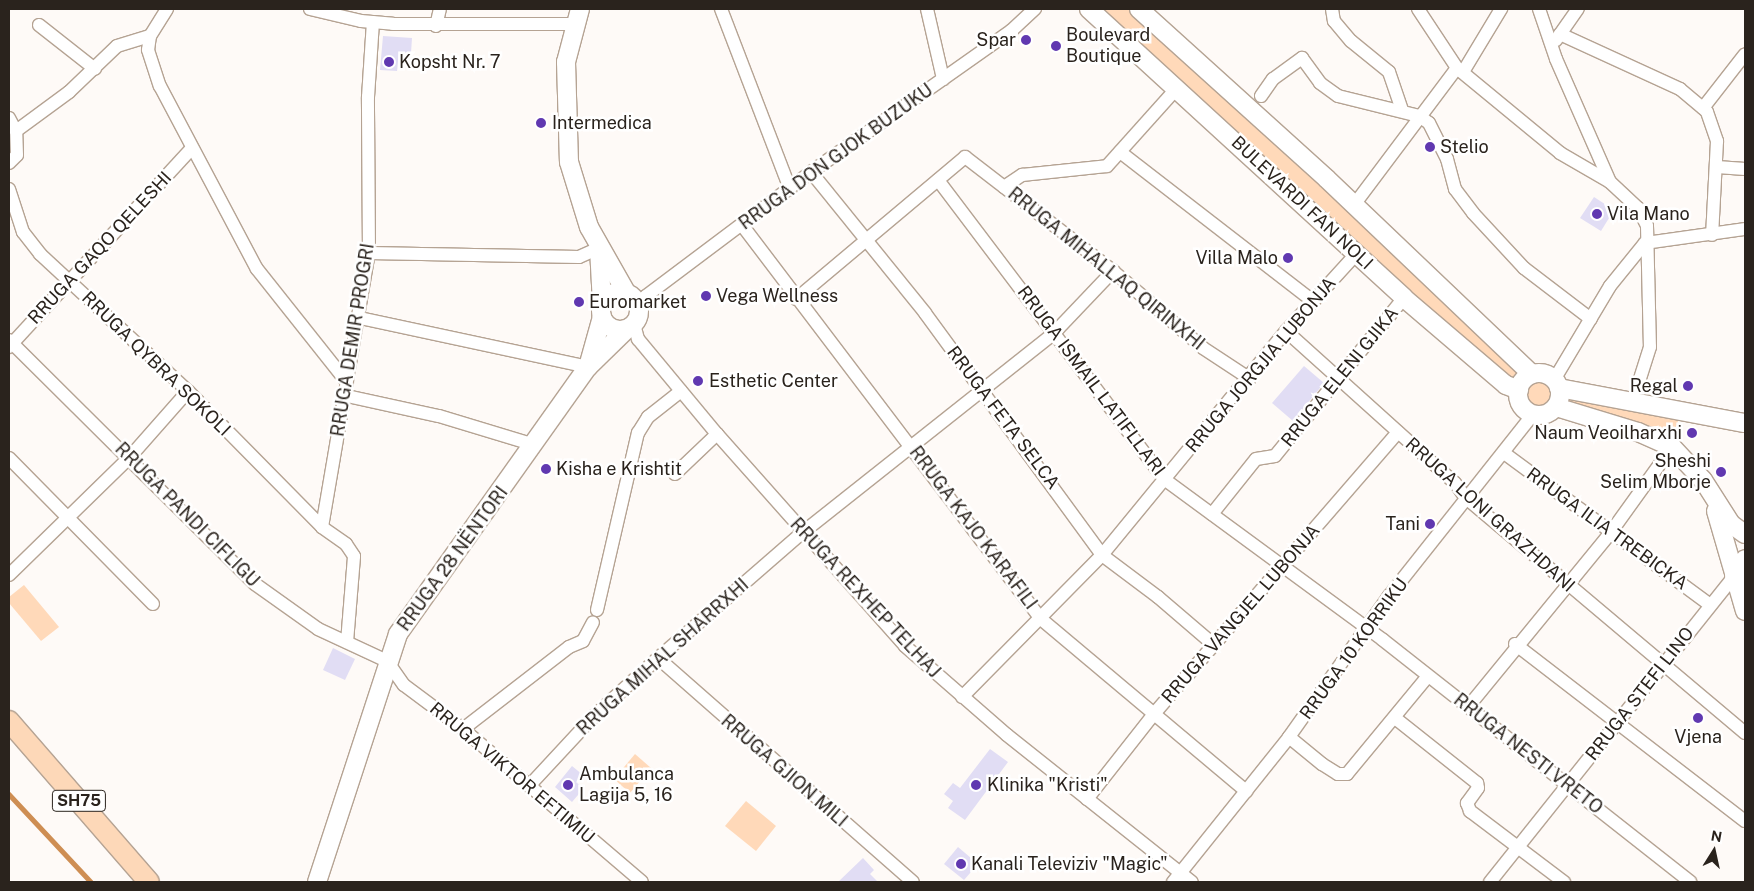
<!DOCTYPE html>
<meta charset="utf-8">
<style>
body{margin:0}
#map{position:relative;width:1754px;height:891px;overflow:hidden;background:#fefaf7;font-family:"Public Sans",sans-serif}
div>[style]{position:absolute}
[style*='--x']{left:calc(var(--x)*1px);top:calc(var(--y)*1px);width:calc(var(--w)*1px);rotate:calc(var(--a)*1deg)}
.green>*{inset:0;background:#ffd9b9}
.stream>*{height:4.5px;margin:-2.25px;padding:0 2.25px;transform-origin:2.25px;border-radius:2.25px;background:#ce8e53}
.building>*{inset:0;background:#e1ddf4}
.roads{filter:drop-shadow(1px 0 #b5a393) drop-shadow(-1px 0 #b5a393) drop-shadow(0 1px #b5a393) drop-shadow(0 -1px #b5a393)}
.street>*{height:12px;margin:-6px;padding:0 6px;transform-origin:6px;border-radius:6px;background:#fff}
.secondary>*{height:18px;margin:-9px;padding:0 9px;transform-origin:9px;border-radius:9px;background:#fff}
.secondary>.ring{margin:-9px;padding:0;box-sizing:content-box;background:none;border:18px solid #fff;border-radius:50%}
.primary>*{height:20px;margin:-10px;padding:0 10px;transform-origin:10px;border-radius:10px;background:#fdd8b8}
.dots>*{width:14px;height:14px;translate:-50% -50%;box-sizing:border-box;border:2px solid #fff;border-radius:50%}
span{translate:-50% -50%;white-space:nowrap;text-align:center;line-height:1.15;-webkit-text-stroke:5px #fff;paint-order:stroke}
.shield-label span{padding:1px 4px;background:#fff;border:1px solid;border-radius:4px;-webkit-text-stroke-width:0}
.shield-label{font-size:16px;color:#2a231d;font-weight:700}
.poi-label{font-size:18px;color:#2a231d}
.left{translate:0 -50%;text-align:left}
.right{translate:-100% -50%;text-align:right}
.street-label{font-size:18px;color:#2a231d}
.frame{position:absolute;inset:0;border:10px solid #2a231d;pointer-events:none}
.north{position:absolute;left:1689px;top:826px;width:50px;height:50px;-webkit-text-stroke:4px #fff;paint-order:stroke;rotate:10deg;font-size:14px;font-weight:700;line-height:20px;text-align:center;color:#2a231d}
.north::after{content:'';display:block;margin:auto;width:18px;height:22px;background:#2a231d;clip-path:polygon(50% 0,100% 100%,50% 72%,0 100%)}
</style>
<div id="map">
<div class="green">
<i style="clip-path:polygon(1105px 9px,1133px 9px,1536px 377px,1681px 413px,1670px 443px,1549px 406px,1544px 411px,1531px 408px,1101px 13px)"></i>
<i style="clip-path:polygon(24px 585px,59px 627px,41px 641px,9px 603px,9px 597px)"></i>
<i style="clip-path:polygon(635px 754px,651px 768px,630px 793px,614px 779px)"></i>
<i style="clip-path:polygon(746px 801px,776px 826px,756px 851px,725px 826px)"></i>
</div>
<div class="stream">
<i style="--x:9;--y:794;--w:120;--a:47"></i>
</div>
<div class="building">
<i style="clip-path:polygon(383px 36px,412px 38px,411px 53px,399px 52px,397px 71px,380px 70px)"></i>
<i style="clip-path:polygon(1594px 197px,1614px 210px,1601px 231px,1580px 218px)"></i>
<i style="clip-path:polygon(1304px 366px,1324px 383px,1293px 421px,1272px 403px)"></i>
<i style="clip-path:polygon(333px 648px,355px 659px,345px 680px,323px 670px)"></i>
<i style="clip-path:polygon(990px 749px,1008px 762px,965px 820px,948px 808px,953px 801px,944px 794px,953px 783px,960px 788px)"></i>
<i style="clip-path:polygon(572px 766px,583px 775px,577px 783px,584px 788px,572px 802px,555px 787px)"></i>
<i style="clip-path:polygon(958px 847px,978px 864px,964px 880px,944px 864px)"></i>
<i style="clip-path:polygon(863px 858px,874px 870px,870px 874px,878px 882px,838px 882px)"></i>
</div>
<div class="roads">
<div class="street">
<i style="--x:167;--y:9;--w:32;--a:122"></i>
<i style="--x:150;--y:36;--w:14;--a:98"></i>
<i style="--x:148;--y:50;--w:38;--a:72"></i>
<i style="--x:160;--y:86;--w:207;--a:62.1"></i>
<i style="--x:257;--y:269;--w:144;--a:51.5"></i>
<i style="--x:310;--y:9;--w:52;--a:13.2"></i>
<i style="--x:361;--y:21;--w:32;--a:5"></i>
<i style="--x:393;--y:24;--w:180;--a:0"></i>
<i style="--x:721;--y:9;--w:193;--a:69"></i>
<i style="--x:927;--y:9;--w:72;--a:77.1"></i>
<i style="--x:1332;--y:9;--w:12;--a:81"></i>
<i style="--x:1334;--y:21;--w:26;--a:50"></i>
<i style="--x:1351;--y:41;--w:49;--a:39.2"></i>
<i style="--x:1389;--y:72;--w:40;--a:71.1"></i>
<i style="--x:1418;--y:9;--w:71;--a:56.5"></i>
<i style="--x:1457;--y:68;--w:134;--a:39.5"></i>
<i style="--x:1560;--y:153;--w:58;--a:30.1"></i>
<i style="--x:1539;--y:9;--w:53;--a:71.2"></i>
<i style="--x:1556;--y:59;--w:134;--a:66.3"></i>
<i style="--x:1610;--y:182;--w:38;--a:43"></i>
<i style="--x:1638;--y:208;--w:20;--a:63"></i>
<i style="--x:1647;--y:226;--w:121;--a:88.6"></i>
<i style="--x:1650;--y:347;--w:43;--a:107.6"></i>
<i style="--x:39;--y:25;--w:71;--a:38.2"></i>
<i style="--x:436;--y:26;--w:17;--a:-77"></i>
<i style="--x:1560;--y:34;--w:132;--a:24.6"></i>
<i style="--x:1680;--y:89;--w:35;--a:40"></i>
<i style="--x:1707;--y:112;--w:31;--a:71"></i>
<i style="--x:1717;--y:141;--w:94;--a:93"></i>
<i style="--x:1556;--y:40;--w:38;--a:-55"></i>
<i style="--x:1463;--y:72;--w:74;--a:-58.9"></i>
<i style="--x:1261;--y:96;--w:21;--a:-55"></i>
<i style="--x:1273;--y:79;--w:36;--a:-36"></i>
<i style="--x:1302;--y:58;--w:31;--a:54"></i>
<i style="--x:1320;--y:83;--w:22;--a:36"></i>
<i style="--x:1338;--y:96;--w:83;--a:13.9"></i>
<i style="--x:1419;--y:116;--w:12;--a:35"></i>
<i style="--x:1429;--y:123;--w:40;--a:63.4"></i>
<i style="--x:1447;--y:159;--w:31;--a:75"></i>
<i style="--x:1455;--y:189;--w:30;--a:53"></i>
<i style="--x:1473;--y:213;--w:75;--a:47.2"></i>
<i style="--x:1524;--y:268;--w:84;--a:37.3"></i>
<i style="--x:1703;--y:108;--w:68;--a:-52.1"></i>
<i style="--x:9;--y:118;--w:15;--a:62"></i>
<i style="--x:1120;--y:152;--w:245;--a:37.7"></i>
<i style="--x:9;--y:163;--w:11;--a:-45"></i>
<i style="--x:17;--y:155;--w:24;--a:-92"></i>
<i style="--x:16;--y:131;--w:66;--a:-36.3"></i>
<i style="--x:69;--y:92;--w:66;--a:-43.8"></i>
<i style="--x:117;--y:46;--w:34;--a:-17"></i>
<i style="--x:1717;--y:167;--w:28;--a:4"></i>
<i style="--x:811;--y:172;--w:181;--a:51"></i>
<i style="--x:925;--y:313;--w:300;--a:53.8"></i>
<i style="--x:1102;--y:555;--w:70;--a:36.9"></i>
<i style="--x:1158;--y:597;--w:74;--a:40.6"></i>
<i style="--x:938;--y:180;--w:375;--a:52.9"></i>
<i style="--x:1164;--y:479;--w:272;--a:36.3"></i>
<i style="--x:1383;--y:640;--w:391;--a:38.2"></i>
<i style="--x:1004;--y:187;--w:22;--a:-34"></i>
<i style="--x:1022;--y:175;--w:85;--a:-6"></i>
<i style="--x:1107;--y:166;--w:105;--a:-48.1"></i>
<i style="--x:9;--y:189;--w:45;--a:72"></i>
<i style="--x:23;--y:232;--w:28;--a:52"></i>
<i style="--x:40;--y:254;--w:202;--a:42.8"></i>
<i style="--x:188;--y:391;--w:191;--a:45.4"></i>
<i style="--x:1354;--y:205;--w:171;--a:-53.1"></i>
<i style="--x:742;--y:225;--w:495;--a:52.8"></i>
<i style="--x:1041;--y:619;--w:268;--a:40"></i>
<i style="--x:369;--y:253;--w:210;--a:1.1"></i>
<i style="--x:579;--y:257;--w:22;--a:-24"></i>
<i style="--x:796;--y:299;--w:221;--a:-40"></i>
<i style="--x:965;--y:157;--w:187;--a:37.6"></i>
<i style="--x:1113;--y:271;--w:118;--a:40.5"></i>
<i style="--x:1203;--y:348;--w:56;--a:33.4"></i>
<i style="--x:638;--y:306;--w:13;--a:-51"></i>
<i style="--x:646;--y:296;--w:206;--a:-36.9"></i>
<i style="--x:811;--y:172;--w:245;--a:-35.2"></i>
<i style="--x:1011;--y:31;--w:33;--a:-43"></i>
<i style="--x:360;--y:318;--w:233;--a:12.1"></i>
<i style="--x:634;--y:324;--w:16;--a:75"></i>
<i style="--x:638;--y:339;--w:124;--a:50.3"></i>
<i style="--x:717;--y:434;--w:283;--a:48.4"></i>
<i style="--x:905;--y:646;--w:135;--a:41.1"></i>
<i style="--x:1007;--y:735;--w:236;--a:38.5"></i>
<i style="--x:1286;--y:331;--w:227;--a:42"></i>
<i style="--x:1455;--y:483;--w:19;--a:54"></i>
<i style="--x:1466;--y:498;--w:365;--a:40.1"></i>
<i style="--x:9;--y:340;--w:346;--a:44.8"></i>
<i style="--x:255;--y:584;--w:77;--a:35.5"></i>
<i style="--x:318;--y:629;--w:76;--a:24.9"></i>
<i style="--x:387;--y:661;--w:29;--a:55"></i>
<i style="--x:404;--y:685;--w:74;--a:36.7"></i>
<i style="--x:463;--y:729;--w:235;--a:40.5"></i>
<i style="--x:9;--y:347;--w:269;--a:-47.4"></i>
<i style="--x:1554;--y:380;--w:109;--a:-59.2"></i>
<i style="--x:1610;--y:286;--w:55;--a:-50.9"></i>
<i style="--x:1645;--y:243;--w:101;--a:-8"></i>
<i style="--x:347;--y:396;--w:94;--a:12.3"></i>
<i style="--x:439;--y:416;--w:100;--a:16.8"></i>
<i style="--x:1504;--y:453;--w:256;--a:36.4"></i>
<i style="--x:9;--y:458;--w:205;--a:45.4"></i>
<i style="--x:675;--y:474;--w:58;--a:-43.6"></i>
<i style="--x:1212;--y:514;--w:70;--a:-51.3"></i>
<i style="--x:1256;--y:459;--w:19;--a:-9"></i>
<i style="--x:1275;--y:456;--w:204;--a:-50.8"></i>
<i style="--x:9;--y:575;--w:168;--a:-44.3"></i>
<i style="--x:129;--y:458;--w:89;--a:-48.6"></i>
<i style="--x:597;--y:610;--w:182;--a:-77"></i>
<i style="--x:638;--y:433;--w:19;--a:-58"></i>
<i style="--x:648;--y:417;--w:42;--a:-38.2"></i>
<i style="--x:347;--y:642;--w:86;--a:-85.3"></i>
<i style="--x:354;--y:556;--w:14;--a:-124"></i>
<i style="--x:346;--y:544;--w:29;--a:-145"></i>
<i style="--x:322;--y:527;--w:278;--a:-80.3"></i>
<i style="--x:369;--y:253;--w:156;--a:-90.4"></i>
<i style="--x:368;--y:97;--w:75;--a:-86.2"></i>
<i style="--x:1515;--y:644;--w:290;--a:37.6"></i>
<i style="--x:658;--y:658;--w:339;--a:41.3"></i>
<i style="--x:962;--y:697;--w:199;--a:-45.4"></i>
<i style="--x:1102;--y:555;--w:290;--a:-50.6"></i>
<i style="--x:1286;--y:331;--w:105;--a:-47.7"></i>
<i style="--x:1468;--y:707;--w:226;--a:-50.7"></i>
<i style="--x:1611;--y:532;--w:105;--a:-54.3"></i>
<i style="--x:1395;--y:718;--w:105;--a:38.4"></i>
<i style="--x:1477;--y:783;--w:5;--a:79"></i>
<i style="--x:1478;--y:788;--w:19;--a:126"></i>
<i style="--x:1467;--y:803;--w:9;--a:69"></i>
<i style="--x:1470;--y:811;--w:118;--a:37.1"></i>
<i style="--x:463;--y:729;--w:134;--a:-37.7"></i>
<i style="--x:569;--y:647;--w:15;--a:-23"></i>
<i style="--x:583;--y:641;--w:21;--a:-62"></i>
<i style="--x:1289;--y:737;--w:43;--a:39.3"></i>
<i style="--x:1322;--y:764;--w:19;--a:32"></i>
<i style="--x:1338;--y:774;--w:9;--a:0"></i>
<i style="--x:1347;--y:774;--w:127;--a:-50.4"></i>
<i style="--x:529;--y:786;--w:97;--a:-47.1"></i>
<i style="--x:595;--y:715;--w:85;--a:-42.1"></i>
<i style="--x:658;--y:658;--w:191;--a:-41"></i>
<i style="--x:802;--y:533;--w:322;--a:-38.4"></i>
<i style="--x:1054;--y:333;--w:86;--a:-46.4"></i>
<i style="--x:1087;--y:799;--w:107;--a:-51.8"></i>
<i style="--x:1153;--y:715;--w:374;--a:-49.1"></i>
<i style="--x:1173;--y:882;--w:186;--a:-51.3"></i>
<i style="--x:1289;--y:737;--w:173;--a:-54.7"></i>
<i style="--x:1389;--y:596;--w:232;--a:-51.6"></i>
<i style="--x:1490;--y:882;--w:391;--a:-51.4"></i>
</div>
<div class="secondary">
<i style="--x:580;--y:9;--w:55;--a:104.8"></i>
<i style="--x:566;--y:62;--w:100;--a:88.3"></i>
<i style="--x:569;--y:162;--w:68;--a:72.9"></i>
<i style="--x:589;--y:227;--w:77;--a:60.4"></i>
<i style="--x:1089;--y:9;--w:427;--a:42.5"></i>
<i style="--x:1404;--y:298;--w:134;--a:40.5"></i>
<i style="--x:1506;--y:385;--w:14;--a:21"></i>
<i style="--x:1139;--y:9;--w:253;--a:42.1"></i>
<i style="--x:1327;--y:179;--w:283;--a:43.6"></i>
<i style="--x:599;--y:248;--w:55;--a:86.9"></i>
<i class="ring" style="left:601px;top:292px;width:20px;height:20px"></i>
<i style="--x:588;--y:367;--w:52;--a:-74.4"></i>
<i class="ring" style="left:1518px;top:373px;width:24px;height:24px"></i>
<i style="--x:1559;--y:388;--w:189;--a:10.7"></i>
<i style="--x:1556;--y:407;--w:86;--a:17"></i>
<i style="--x:1638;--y:432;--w:37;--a:24"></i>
<i style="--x:1672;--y:447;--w:45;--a:46.8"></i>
<i style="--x:1703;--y:480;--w:52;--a:57.5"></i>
<i style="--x:1731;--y:524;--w:17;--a:36"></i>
<i style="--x:1716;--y:511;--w:104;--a:73.8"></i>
<i style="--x:1734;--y:576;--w:20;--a:-57"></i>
<i style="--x:317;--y:882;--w:261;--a:-71.9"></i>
<i style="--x:398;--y:634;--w:328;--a:-54.6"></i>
<i style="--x:588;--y:367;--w:54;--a:-44.3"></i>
</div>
<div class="primary">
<i style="--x:9;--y:721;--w:213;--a:49"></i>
</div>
</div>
<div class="dots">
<i style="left:1026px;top:40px;background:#6038b0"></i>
<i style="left:1056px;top:46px;background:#6038b0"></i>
<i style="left:389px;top:62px;background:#6038b0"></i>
<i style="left:541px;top:123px;background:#6038b0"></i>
<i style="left:1430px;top:147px;background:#6038b0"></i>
<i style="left:1597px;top:214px;background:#6038b0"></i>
<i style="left:1288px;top:258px;background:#6038b0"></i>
<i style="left:706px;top:296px;background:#6038b0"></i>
<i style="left:579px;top:302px;background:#6038b0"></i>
<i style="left:698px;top:381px;background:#6038b0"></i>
<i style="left:1688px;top:386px;background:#6038b0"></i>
<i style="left:1692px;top:433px;background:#6038b0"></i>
<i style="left:546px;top:469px;background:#6038b0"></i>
<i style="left:1721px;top:472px;background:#6038b0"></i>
<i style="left:1430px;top:524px;background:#6038b0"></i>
<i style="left:1698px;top:718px;background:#6038b0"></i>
<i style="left:568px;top:785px;background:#6038b0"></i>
<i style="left:976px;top:785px;background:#6038b0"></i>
<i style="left:961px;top:864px;background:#6038b0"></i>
</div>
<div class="shield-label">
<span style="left:79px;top:801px">SH75</span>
</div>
<div class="poi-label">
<span class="left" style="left:1066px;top:46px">Boulevard<br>Boutique</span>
<span class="right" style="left:1016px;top:40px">Spar</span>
<span class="left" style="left:399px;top:62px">Kopsht Nr. 7</span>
<span class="left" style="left:552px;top:123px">Intermedica</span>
<span class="left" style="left:1440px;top:147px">Stelio</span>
<span class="left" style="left:1607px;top:214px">Vila Mano</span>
<span class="right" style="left:1278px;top:258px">Villa Malo</span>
<span class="left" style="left:716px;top:296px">Vega Wellness</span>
<span class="left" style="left:589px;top:302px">Euromarket</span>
<span class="left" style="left:709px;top:381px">Esthetic Center</span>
<span class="right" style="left:1678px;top:386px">Regal</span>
<span class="right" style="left:1682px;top:433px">Naum Veoilharxhi</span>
<span class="right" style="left:1711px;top:472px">Sheshi<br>Selim Mborje</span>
<span class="left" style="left:556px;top:469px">Kisha e Krishtit</span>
<span class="right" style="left:1420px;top:524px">Tani</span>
<span style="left:1698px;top:737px">Vjena</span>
<span class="left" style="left:579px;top:785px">Ambulanca<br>Lagija 5, 16</span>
<span class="left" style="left:987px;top:785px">Klinika "Kristi"</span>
<span class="left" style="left:971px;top:864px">Kanali Televiziv "Magic"</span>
</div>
<div class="street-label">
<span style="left:836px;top:157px;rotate:-36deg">RRUGA DON GJOK BUZUKU</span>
<span style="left:1302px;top:203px;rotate:43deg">BULEVARDI FAN NOLI</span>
<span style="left:100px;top:248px;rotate:-47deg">RRUGA GAQO QELESHI</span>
<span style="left:1106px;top:269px;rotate:39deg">RRUGA MIHALLAQ QIRINXHI</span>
<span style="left:353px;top:340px;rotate:-81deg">RRUGA DEMIR PROGRI</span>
<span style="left:156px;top:364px;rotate:44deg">RRUGA QYBRA SOKOLI</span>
<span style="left:1261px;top:365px;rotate:-50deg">RRUGA JORGJIA LUBONJA</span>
<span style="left:1340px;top:377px;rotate:-51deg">RRUGA ELENI GJIKA</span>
<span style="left:1091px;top:381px;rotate:53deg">RRUGA ISMAIL LATIFLLARI</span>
<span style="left:1003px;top:418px;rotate:53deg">RRUGA FETA SELCA</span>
<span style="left:187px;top:515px;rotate:45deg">RRUGA PANDI CIFLIGU</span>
<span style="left:1490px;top:515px;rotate:42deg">RRUGA LONI GRAZHDANI</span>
<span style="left:973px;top:528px;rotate:53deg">RRUGA KAJO KARAFILI</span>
<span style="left:1607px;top:529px;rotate:36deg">RRUGA ILIA TREBICKA</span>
<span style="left:453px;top:559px;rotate:-54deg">RRUGA 28 NËNTORI</span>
<span style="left:865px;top:598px;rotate:47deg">RRUGA REXHEP TELHAJ</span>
<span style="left:1241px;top:614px;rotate:-49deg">RRUGA VANGJEL LUBONJA</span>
<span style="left:1354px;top:649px;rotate:-54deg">RRUGA 10 KORRIKU</span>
<span style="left:663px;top:657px;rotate:-42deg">RRUGA MIHAL SHARRXHI</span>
<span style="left:1640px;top:694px;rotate:-52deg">RRUGA STEFI LINO</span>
<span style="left:1528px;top:754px;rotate:38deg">RRUGA NESTI VRETO</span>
<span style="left:784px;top:771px;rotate:41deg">RRUGA GJION MILI</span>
<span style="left:512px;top:773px;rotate:40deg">RRUGA VIKTOR EFTIMIU</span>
</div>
<div class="frame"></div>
<div class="north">N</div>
</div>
